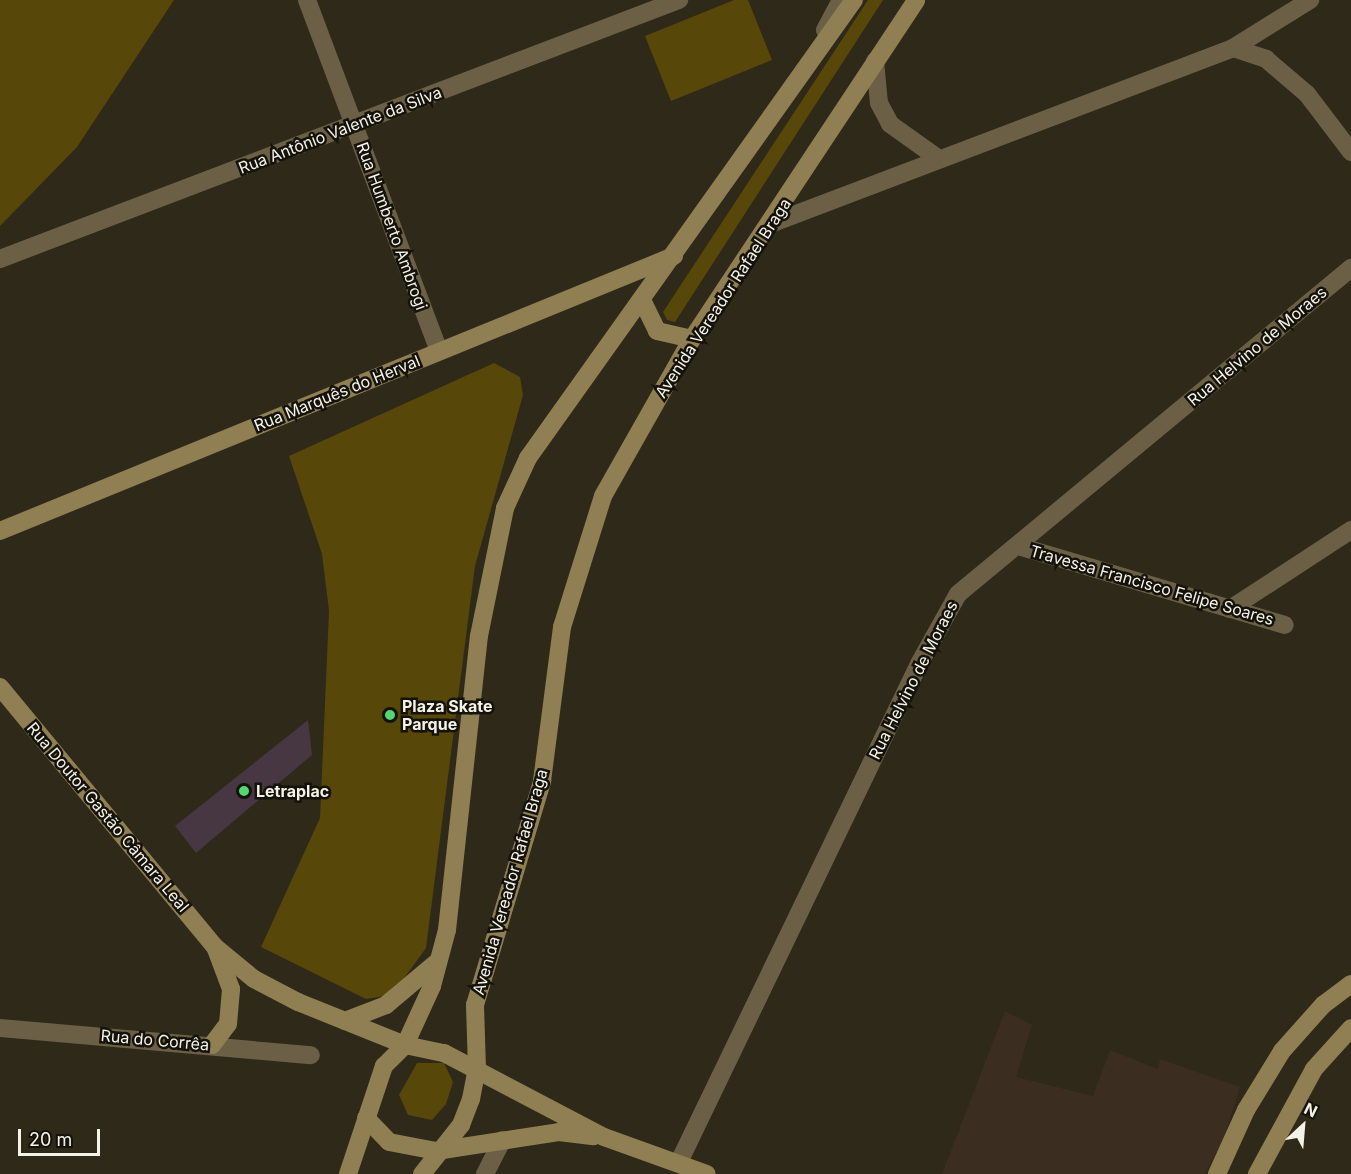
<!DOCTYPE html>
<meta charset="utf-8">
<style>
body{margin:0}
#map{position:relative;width:1351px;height:1174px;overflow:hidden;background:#2e2919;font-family:Inter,sans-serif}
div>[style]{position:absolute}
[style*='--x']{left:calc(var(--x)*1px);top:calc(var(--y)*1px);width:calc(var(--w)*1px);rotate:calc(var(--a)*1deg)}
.education>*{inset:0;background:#3c2d21}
.green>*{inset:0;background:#574709}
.building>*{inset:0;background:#463742}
.street>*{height:18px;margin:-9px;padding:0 9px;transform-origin:9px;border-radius:9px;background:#6b6045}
.secondary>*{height:18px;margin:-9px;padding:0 9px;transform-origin:9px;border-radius:9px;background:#907f53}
.dots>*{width:16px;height:16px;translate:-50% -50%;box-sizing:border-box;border:3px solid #14120b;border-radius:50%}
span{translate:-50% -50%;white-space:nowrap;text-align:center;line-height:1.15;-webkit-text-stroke:5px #14120b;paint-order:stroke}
.street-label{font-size:16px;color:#f5f2e8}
.poi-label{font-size:16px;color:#f5f2e8;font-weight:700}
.left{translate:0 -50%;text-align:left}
.north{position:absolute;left:1273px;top:1096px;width:60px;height:60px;-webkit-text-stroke:4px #14120b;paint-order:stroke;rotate:26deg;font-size:16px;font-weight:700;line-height:24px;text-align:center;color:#f5f2e8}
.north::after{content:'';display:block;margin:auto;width:21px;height:27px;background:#f5f2e8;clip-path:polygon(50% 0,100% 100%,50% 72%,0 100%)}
.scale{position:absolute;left:18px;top:1129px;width:82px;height:27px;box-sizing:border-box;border:3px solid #f5f2e8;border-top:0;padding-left:8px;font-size:18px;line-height:21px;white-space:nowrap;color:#f5f2e8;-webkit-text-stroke:4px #14120b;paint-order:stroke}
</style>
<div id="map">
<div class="education">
<i style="clip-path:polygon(1005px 1011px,1032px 1025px,1016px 1077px,1093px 1096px,1110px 1050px,1158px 1069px,1160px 1059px,1240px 1087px,1224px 1138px,1205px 1174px,942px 1174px)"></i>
</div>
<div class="green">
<i style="clip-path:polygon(0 0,174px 0,77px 147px,0 226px)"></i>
<i style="clip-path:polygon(734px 0,748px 0,772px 60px,671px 101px,645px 36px)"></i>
<i style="clip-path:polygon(868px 0,883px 0,675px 322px,667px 320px,663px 312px)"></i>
<i style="clip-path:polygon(494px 363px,520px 377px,523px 395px,475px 566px,426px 948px,392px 995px,366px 999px,261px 947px,320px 818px,329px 611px,322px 554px,289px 456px)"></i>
<i style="clip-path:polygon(417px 1063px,444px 1063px,453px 1082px,446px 1104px,432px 1120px,408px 1115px,399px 1095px)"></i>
</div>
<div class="building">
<i style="clip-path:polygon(308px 720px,312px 755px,196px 853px,175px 826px)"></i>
</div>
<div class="street">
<i style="--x:307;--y:0;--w:375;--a:69.4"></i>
<i style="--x:825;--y:30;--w:34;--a:-62"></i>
<i style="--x:1233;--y:48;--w:35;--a:18"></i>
<i style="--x:1266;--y:59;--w:54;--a:40.5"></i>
<i style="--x:1307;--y:94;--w:73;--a:52.8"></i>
<i style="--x:875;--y:61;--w:42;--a:84.6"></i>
<i style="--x:879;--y:103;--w:24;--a:62"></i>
<i style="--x:890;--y:124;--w:60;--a:35.5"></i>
<i style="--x:770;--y:224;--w:495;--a:-20.8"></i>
<i style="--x:1233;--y:48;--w:91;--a:-31.9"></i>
<i style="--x:0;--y:259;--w:727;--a:-20.88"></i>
<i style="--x:1018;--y:546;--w:278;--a:16.5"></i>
<i style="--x:1230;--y:609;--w:145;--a:-33.1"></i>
<i style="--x:0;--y:1028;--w:312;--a:5"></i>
<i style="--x:679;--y:1162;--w:553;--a:-64.27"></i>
<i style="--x:919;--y:664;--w:80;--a:-60.9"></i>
<i style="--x:958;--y:594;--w:511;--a:-39.68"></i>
<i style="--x:485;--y:1174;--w:38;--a:-63"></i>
</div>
<div class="secondary">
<i style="--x:643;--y:302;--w:32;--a:64"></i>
<i style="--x:657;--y:331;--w:36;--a:13"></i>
<i style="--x:0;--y:531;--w:728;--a:-22.2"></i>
<i style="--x:0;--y:687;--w:337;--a:50.4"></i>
<i style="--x:215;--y:947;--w:50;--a:39.4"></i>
<i style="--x:254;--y:979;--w:50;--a:27.6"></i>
<i style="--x:298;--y:1002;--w:115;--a:21.9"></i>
<i style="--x:405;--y:1045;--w:65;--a:-65.4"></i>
<i style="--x:432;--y:986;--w:58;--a:-75"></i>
<i style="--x:447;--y:930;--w:296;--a:-83.8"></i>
<i style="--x:479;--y:636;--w:131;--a:-78.5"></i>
<i style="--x:505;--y:508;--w:55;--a:-65.3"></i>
<i style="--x:528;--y:458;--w:562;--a:-54.56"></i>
<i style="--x:345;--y:1021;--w:44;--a:-21.3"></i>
<i style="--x:386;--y:1005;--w:67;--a:-40.1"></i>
<i style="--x:212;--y:1045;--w:26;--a:-53"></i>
<i style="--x:228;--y:1024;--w:35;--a:-85"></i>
<i style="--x:231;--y:989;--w:43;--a:-110.6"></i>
<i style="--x:366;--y:1118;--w:33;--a:46"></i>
<i style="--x:389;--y:1142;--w:48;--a:10.8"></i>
<i style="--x:436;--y:1151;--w:124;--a:-8.8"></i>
<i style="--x:559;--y:1132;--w:35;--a:7"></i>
<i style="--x:348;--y:1174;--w:114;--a:-71.6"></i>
<i style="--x:384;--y:1066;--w:30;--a:-45"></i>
<i style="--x:405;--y:1045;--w:40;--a:12"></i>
<i style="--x:444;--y:1053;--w:181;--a:27.7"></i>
<i style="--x:604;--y:1137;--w:109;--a:19.8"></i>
<i style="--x:422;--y:1174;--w:63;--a:-51.5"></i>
<i style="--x:461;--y:1125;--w:28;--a:-69"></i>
<i style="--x:471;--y:1099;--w:31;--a:-79"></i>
<i style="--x:477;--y:1069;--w:64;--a:-91.8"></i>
<i style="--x:475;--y:1005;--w:234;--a:-73.3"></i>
<i style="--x:542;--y:781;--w:155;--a:-82.6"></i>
<i style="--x:562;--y:627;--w:137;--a:-72.6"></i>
<i style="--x:603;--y:496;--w:180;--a:-60.5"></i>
<i style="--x:692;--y:339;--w:406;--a:-56.5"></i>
<i style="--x:1217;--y:1174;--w:70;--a:-65.6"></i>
<i style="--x:1246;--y:1110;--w:69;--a:-58.6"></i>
<i style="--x:1282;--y:1051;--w:62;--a:-48.3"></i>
<i style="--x:1323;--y:1005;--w:35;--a:-37"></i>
<i style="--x:1257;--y:1174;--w:119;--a:-61.5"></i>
<i style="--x:1314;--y:1069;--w:55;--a:-47.9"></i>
</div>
<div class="dots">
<i style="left:390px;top:715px;background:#53d673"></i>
<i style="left:244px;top:791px;background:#53d673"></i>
</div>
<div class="street-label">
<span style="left:340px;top:130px;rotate:-21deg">Rua Antônio Valente da Silva</span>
<span style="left:392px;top:226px;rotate:70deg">Rua Humberto Ambrogi</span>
<span style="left:723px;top:298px;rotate:-57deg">Avenida Vereador Rafael Braga</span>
<span style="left:1257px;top:346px;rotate:-40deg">Rua Helvino de Moraes</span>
<span style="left:337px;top:393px;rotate:-22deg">Rua Marquês do Herval</span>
<span style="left:1152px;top:585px;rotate:16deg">Travessa Francisco Felipe Soares</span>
<span style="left:913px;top:680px;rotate:-63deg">Rua Helvino de Moraes</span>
<span style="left:108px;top:817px;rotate:50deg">Rua Doutor Gastão Câmara Leal</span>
<span style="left:510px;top:882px;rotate:-74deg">Avenida Vereador Rafael Braga</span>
<span style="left:155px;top:1040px;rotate:5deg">Rua do Corrêa</span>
</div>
<div class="poi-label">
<span class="left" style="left:402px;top:715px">Plaza Skate<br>Parque</span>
<span class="left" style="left:256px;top:791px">Letraplac</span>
</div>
<div class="north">N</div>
<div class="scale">20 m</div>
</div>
